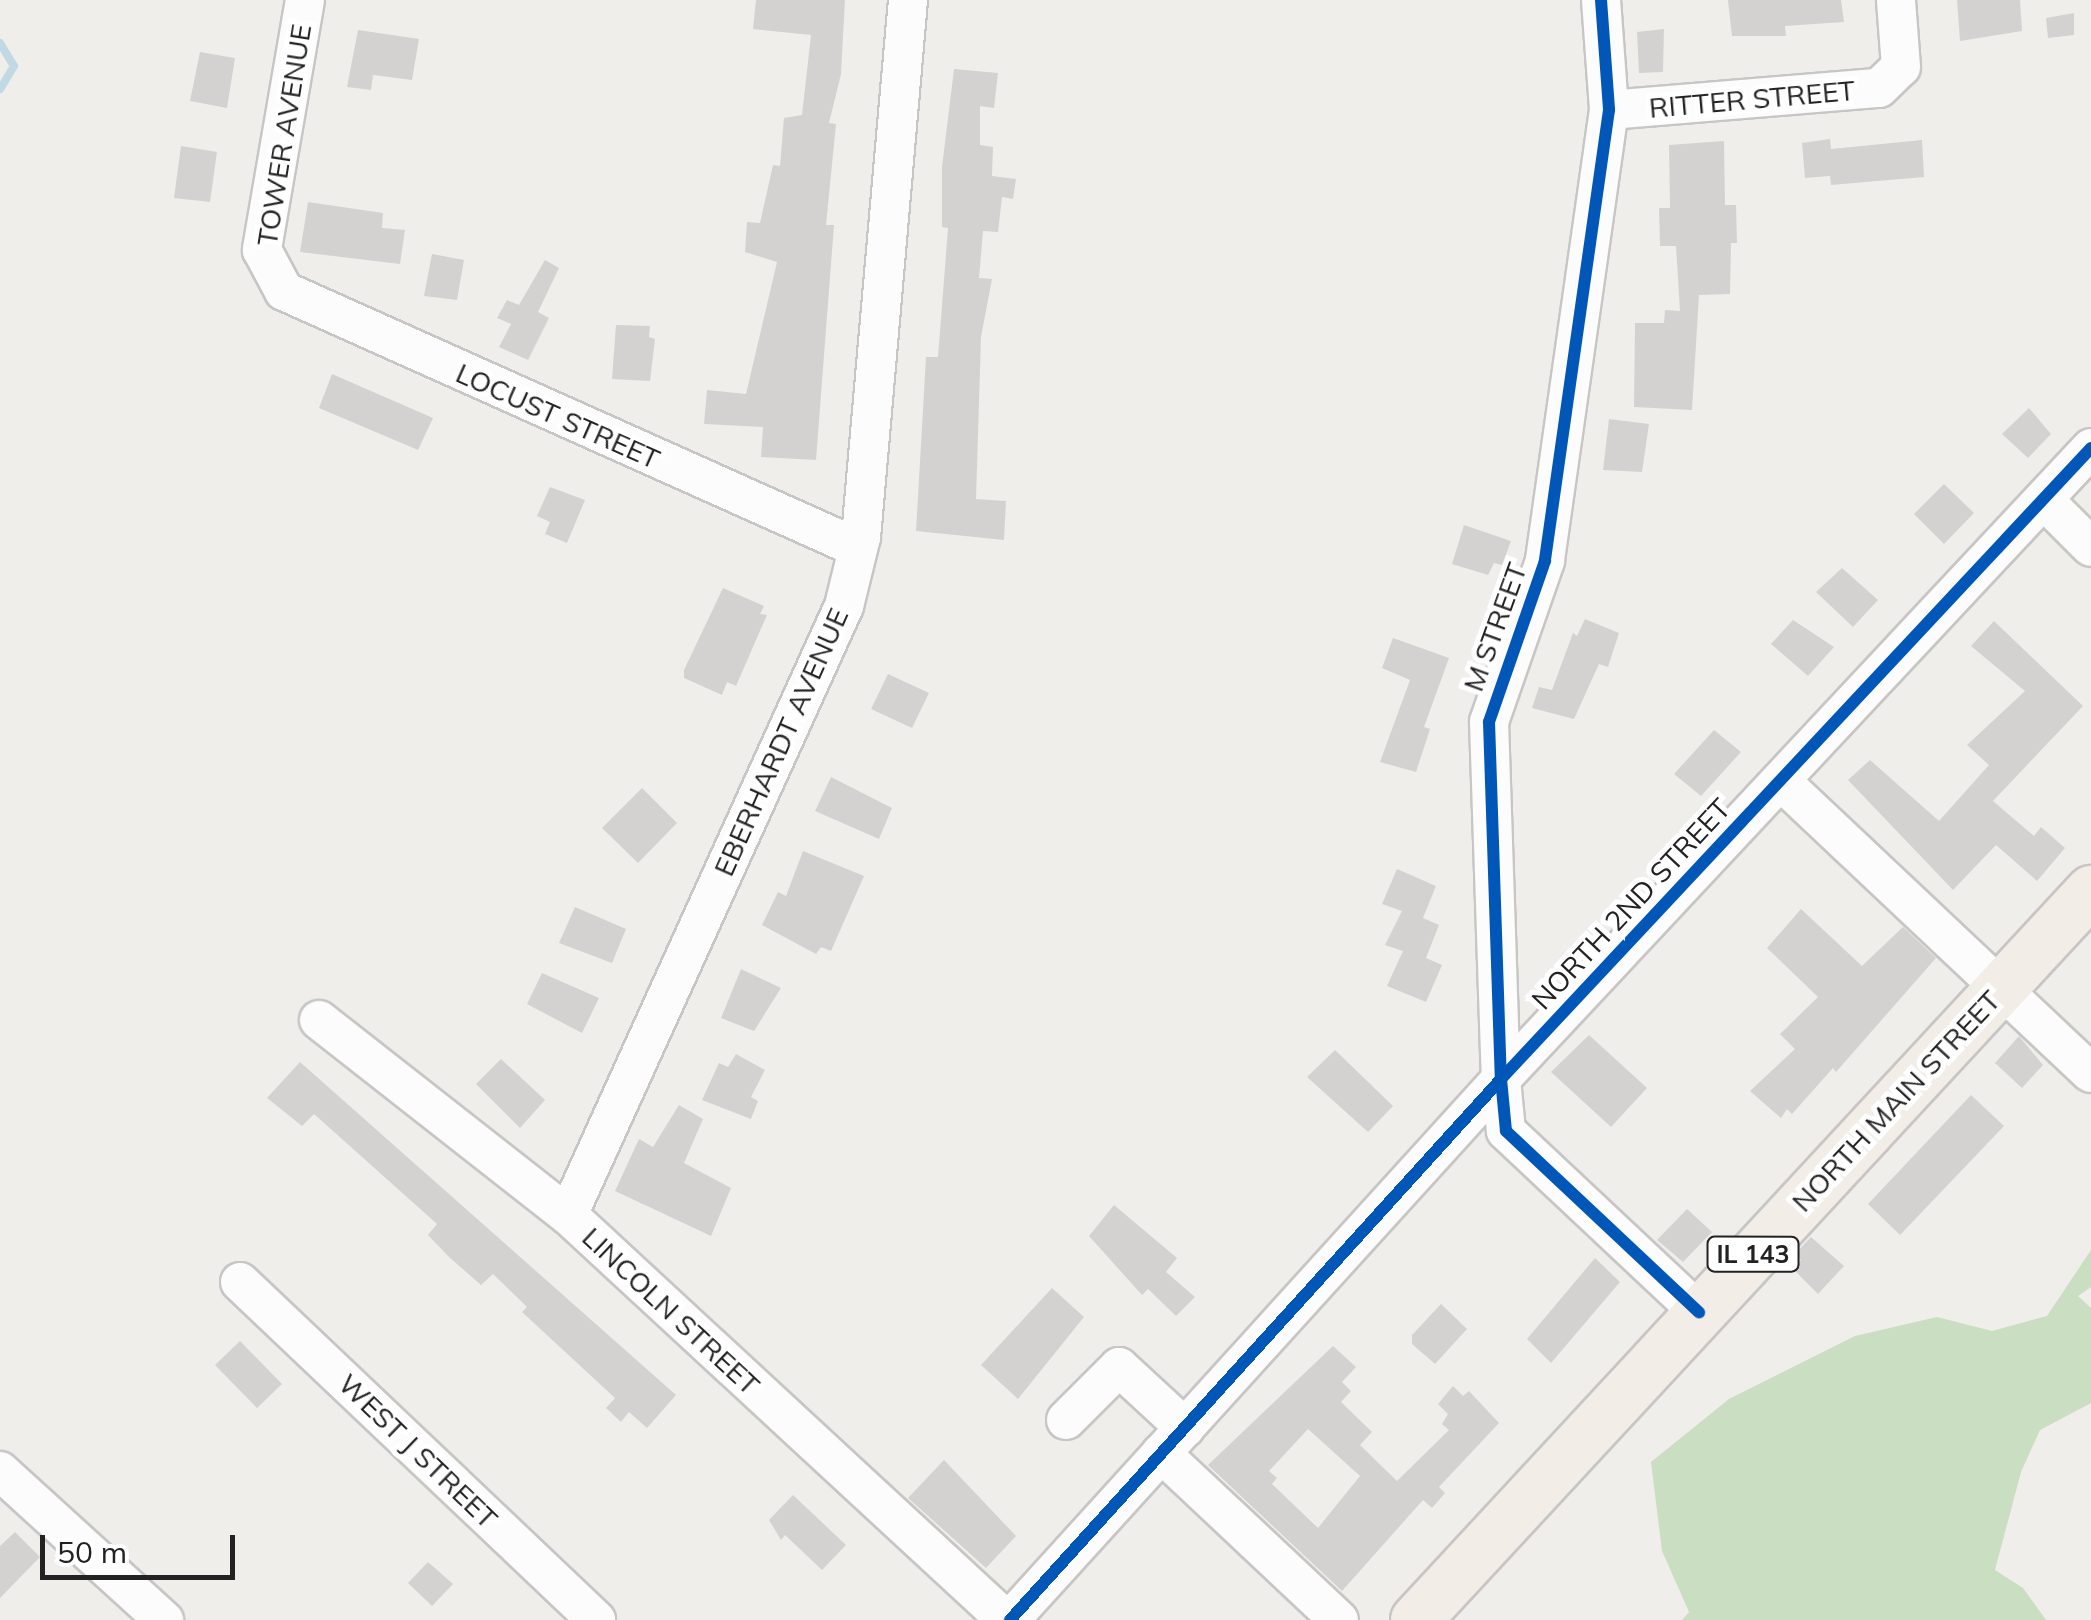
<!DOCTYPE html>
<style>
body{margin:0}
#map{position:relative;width:2091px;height:1620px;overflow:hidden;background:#f0eeeb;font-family:Mulish,sans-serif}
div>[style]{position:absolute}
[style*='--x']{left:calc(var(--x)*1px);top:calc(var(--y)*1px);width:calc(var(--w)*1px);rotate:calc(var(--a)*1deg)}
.forest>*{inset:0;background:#cadec1}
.stream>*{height:8px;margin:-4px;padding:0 4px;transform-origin:4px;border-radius:4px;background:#c0d9e2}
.building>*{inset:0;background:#d4d2d0}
.roads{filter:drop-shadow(2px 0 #c7c6c5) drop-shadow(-2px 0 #c7c6c5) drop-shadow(0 2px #c7c6c5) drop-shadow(0 -2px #c7c6c5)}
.minor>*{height:38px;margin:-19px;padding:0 19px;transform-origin:19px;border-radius:19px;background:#fdfcfc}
.major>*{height:50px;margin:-25px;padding:0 25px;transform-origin:25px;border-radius:25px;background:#f2ede7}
.cycleway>*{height:12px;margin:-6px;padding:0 6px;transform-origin:6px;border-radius:6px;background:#0057b8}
span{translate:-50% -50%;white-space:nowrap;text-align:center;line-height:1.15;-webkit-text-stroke:10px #fff;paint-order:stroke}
.shield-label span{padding:2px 8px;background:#fff;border:2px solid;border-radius:8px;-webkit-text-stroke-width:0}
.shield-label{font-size:25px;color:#222;font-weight:700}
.street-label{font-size:28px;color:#222}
.scale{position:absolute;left:40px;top:1535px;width:195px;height:45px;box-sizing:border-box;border:5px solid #222;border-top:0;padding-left:12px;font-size:30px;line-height:35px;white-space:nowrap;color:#222;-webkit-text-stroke:8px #fff;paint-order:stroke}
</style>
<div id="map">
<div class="forest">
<i style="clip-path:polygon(2091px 1250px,2091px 1287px,2078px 1296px,2091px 1308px,2091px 1403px,2040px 1430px,2021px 1472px,1995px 1570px,2023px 1588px,2046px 1620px,1682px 1620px,1689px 1612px,1662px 1551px,1651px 1462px,1729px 1399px,1855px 1336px,1937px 1317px,1992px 1331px,2047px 1316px)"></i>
</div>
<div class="stream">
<i style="--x:0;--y:43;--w:27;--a:59"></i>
<i style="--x:14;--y:66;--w:27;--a:121"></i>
</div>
<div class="building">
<i style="clip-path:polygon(756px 0,845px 0,841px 74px,829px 123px,836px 124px,826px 225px,834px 225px,816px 460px,761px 457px,763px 427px,704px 424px,707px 390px,746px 394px,777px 262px,745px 252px,747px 222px,760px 223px,773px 165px,780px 166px,784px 118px,802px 115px,811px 35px,753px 29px)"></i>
<i style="clip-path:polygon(1728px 0,1841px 0,1844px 22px,1785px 26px,1786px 36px,1732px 36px)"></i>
<i style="clip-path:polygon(1957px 0,2020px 0,2022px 31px,1960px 41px)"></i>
<i style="clip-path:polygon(2074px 13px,2074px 35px,2048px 38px,2046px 18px)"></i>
<i style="clip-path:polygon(1664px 29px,1663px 72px,1639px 73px,1637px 32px)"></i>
<i style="clip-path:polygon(358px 30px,419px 39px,412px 80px,373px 75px,371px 90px,347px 87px)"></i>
<i style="clip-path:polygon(200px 52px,235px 58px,227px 108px,190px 101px)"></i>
<i style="clip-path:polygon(954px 69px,998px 73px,994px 108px,980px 106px,980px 145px,993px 147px,992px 176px,1016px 179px,1013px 199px,1002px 197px,998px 232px,983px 231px,979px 278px,992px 279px,981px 337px,976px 499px,1006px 501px,1004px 540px,916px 531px,926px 357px,938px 357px,948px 228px,942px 227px,942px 167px)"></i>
<i style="clip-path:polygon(1830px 139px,1831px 149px,1922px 140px,1924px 177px,1831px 185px,1830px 176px,1805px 178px,1802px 143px)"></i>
<i style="clip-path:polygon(1724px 141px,1725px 205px,1736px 205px,1737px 243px,1731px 243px,1730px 294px,1699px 295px,1692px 410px,1634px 407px,1635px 323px,1664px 323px,1665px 310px,1680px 311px,1676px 246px,1660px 246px,1659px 208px,1670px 208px,1669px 145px)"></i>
<i style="clip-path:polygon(181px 146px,217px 152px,210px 202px,174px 198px)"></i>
<i style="clip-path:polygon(308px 202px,383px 213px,382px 228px,405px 230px,400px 264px,300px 252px)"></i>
<i style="clip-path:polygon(432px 254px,464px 260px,457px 300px,424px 296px)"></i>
<i style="clip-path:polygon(545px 260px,559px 268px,538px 312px,549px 318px,528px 360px,499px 347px,511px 324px,497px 318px,507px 300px,519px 305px)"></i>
<i style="clip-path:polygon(616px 325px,650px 326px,649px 337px,655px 339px,650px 381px,612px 379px)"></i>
<i style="clip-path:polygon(332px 374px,433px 418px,418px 450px,319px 408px)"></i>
<i style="clip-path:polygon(2029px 408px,2051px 434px,2028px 458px,2002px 434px)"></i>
<i style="clip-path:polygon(1609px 419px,1649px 424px,1642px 472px,1603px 470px)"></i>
<i style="clip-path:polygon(1944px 484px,1974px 513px,1944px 544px,1914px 514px)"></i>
<i style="clip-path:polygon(550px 487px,585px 500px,567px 543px,545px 534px,550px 522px,537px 516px)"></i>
<i style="clip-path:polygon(1464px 525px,1511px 541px,1502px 565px,1494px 563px,1488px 575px,1452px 564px)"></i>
<i style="clip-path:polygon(1842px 568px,1878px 600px,1853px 627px,1816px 592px)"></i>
<i style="clip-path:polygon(723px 588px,764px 606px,760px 614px,767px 615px,736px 686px,727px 682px,722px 695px,684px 678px,684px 670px)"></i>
<i style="clip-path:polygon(1585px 619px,1619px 633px,1608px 667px,1599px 664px,1574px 719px,1532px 708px,1539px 687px,1552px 690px,1573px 633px,1577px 636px)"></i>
<i style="clip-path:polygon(1793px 620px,1834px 647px,1808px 676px,1771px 644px)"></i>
<i style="clip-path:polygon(1994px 621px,2083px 706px,1993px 801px,2034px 836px,2041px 827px,2065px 848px,2037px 881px,1996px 845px,1953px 890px,1848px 780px,1870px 760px,1939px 821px,1989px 765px,1967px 745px,2025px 691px,1971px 646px)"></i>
<i style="clip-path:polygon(1393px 638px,1449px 658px,1424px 727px,1430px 729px,1416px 772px,1380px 762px,1410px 680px,1382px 668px)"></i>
<i style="clip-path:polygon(888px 674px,929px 693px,912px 728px,871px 709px)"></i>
<i style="clip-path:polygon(1714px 730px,1741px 752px,1701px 796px,1674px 774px)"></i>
<i style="clip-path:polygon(831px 777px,892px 808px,879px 839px,815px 811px)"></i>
<i style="clip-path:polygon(642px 788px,677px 823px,638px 863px,602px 828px)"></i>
<i style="clip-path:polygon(803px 851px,864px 876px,831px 951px,821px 947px,816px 954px,762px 925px,778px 892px,786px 896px)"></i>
<i style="clip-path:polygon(1397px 869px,1436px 886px,1423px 918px,1439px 925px,1426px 958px,1442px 965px,1426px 1002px,1387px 986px,1403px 951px,1385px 945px,1402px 911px,1382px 904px)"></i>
<i style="clip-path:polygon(575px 907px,626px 929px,612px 963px,559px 943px)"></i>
<i style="clip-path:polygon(1801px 909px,1862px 966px,1903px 927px,1936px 958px,1836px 1072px,1833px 1068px,1792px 1114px,1787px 1109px,1781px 1118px,1750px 1091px,1795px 1049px,1780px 1034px,1818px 997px,1767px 948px)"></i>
<i style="clip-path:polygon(741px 969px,781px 988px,754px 1031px,721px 1018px)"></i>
<i style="clip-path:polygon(542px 973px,599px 998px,582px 1033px,527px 1004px)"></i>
<i style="clip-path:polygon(1589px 1035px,1647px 1088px,1611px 1127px,1551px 1072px)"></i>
<i style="clip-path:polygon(2019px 1036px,2043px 1065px,2022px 1088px,1995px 1063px)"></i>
<i style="clip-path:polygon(1335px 1050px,1393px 1106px,1368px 1132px,1307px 1077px)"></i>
<i style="clip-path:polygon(736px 1054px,765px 1070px,751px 1097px,758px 1101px,751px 1119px,702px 1100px,719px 1063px,728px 1067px)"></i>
<i style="clip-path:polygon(501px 1059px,545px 1100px,520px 1128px,476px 1084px)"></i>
<i style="clip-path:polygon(300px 1062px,676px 1395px,647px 1428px,629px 1412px,621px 1422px,606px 1408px,615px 1398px,522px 1312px,527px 1307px,493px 1274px,481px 1285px,449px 1257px,428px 1235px,437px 1224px,314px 1114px,302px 1126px,267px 1098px)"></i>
<i style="clip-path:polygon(1971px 1095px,2004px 1126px,1900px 1235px,1868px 1204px)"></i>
<i style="clip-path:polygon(679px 1105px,703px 1119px,684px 1163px,731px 1188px,711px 1236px,615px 1191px,639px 1139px,653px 1147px)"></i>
<i style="clip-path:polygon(1114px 1205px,1177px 1258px,1166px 1272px,1195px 1297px,1176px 1316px,1148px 1289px,1142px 1295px,1089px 1236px)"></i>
<i style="clip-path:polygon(1687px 1209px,1712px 1232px,1683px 1262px,1657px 1240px)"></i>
<i style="clip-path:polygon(1811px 1237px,1844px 1266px,1818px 1294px,1793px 1269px,1801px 1260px,1795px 1254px)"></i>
<i style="clip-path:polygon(1595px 1258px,1620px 1282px,1551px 1363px,1527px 1339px)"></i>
<i style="clip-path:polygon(1052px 1288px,1084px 1317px,1018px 1399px,981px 1365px)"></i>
<i style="clip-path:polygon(1441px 1304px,1467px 1329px,1435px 1364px,1412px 1344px,1412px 1335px)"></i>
<i style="clip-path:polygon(240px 1341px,282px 1384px,257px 1408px,215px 1365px)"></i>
<i style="clip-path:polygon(evenodd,1333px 1346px,1356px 1367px,1342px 1382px,1351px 1391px,1341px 1402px,1372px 1432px,1360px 1445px,1397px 1481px,1449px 1430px,1442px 1424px,1448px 1414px,1438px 1404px,1453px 1386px,1463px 1396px,1469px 1391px,1499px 1423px,1439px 1487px,1445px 1493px,1432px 1508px,1423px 1500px,1342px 1591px,1208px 1465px,1333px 1346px,1308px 1429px,1360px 1476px,1318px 1528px,1272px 1484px,1277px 1478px,1269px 1471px,1308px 1429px)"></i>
<i style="clip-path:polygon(944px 1460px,1016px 1536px,986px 1568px,908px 1498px)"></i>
<i style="clip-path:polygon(793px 1495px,846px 1545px,822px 1570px,785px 1535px,781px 1540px,769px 1520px)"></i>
<i style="clip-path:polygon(15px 1532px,40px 1557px,0 1598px,0 1546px)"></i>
<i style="clip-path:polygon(428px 1562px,453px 1584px,432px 1606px,408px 1583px)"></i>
</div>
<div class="roads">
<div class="minor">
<i style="--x:305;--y:0;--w:254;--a:99.8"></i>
<i style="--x:262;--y:250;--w:47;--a:61.8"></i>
<i style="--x:284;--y:291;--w:629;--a:24.12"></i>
<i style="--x:1601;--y:0;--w:110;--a:85.8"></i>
<i style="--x:1609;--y:110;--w:456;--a:98.1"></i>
<i style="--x:1545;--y:561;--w:170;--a:109.2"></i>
<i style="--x:1489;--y:722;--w:357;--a:88.1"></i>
<i style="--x:1501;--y:1079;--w:52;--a:84.5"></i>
<i style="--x:1506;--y:1131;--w:265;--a:43.2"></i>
<i style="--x:1609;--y:110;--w:271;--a:-4.7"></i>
<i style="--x:1879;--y:88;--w:30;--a:-44"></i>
<i style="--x:1901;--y:67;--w:67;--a:-94.3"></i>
<i style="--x:2044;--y:500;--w:66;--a:45"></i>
<i style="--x:1782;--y:782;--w:424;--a:43.3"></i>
<i style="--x:319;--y:1020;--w:316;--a:38.1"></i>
<i style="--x:568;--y:1215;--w:597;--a:42.76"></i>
<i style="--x:568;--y:1215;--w:669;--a:-65.62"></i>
<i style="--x:844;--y:606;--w:71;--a:-76.2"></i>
<i style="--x:861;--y:537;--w:539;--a:-85"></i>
<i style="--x:240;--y:1282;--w:491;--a:43.5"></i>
<i style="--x:1066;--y:1420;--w:75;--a:-45"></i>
<i style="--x:1119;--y:1367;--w:90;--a:42.7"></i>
<i style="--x:1161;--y:1453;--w:244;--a:43.2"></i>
<i style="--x:0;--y:1471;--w:222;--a:42.3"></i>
<i style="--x:1010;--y:1620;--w:731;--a:-47.77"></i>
<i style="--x:1501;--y:1079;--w:864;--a:-46.92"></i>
</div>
<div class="major">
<i style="--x:1416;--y:1620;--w:994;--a:-47.2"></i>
</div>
</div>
<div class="cycleway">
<i style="--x:1601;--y:0;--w:110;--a:85.8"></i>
<i style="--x:1609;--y:110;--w:456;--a:98.1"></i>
<i style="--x:1545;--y:561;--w:170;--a:109.2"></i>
<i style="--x:1489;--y:722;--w:357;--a:88.1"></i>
<i style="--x:1501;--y:1079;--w:52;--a:84.5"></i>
<i style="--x:1506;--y:1131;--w:265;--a:43.2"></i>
<i style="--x:1010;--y:1620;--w:731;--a:-47.77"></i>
<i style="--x:1501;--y:1079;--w:864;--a:-46.92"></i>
</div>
<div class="shield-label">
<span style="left:1753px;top:1254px">IL 143</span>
</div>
<div class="street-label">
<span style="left:1752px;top:99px;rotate:-5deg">RITTER STREET</span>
<span style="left:284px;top:135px;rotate:-81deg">TOWER AVENUE</span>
<span style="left:558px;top:416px;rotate:24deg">LOCUST STREET</span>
<span style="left:1495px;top:627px;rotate:-70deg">M STREET</span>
<span style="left:781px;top:742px;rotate:-66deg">EBERHARDT AVENUE</span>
<span style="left:1631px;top:904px;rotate:-47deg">NORTH 2ND STREET</span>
<span style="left:1896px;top:1101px;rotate:-47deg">NORTH MAIN STREET</span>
<span style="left:671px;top:1311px;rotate:43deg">LINCOLN STREET</span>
<span style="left:418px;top:1451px;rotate:44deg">WEST J STREET</span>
</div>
<div class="scale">50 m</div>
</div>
